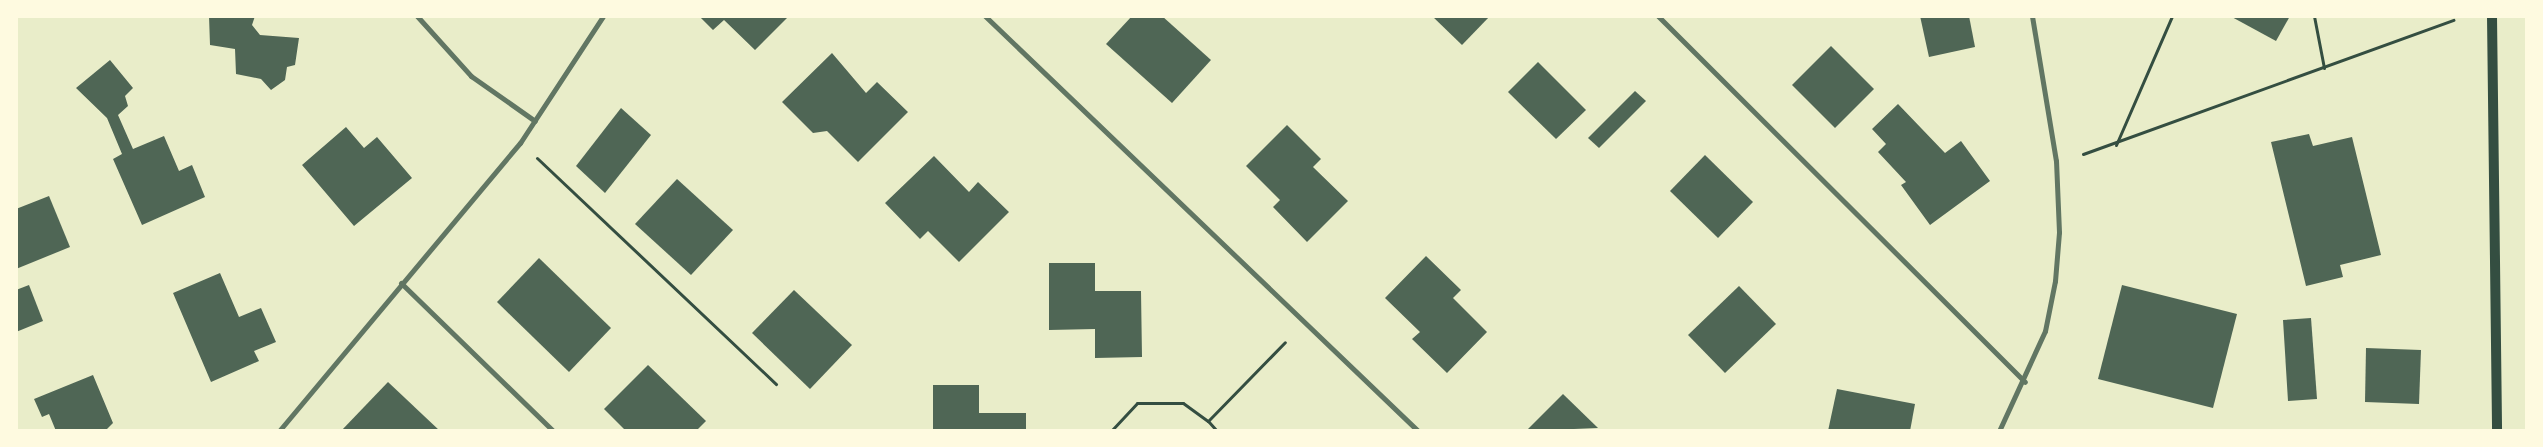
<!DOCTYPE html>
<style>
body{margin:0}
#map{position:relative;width:2543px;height:447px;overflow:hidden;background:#e9edc9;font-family:Cabin,sans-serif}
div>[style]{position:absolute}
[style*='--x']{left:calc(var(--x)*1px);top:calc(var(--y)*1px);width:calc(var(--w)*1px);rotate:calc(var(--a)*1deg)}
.building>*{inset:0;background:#4f6655}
.path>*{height:3px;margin:-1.5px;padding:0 1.5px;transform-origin:1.5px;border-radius:1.5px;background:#344e41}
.minor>*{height:5px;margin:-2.5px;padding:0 2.5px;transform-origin:2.5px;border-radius:2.5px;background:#617663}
.secondary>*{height:10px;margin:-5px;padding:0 5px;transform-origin:5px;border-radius:5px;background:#344e41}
span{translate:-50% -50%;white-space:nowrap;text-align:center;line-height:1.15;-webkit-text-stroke:4.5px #fefae0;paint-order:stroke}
.frame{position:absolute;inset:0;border:18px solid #fefae0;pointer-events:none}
</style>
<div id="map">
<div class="building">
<i style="clip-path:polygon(209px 16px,255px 16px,252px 25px,260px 35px,299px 38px,295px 65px,287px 67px,285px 80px,271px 90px,261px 79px,236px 74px,235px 49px,210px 45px)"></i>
<i style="clip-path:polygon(699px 16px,789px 16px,755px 50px,724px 20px,713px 30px)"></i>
<i style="clip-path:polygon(1132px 16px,1162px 16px,1211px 60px,1172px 103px,1106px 44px)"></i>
<i style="clip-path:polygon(1432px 16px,1490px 16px,1462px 45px)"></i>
<i style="clip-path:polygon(1920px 16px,1969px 16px,1975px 47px,1929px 57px)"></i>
<i style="clip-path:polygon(2230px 16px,2290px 16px,2276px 41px)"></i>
<i style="clip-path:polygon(1831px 46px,1874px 89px,1835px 128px,1792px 85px)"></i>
<i style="clip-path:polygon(832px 53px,866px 93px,877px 82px,908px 112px,858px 162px,827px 131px,813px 133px,782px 102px)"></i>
<i style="clip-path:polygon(110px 60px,133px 88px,125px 96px,128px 106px,118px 115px,133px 149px,164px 136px,179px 171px,192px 165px,205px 197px,142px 225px,113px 159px,122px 154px,107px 118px,76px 88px)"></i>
<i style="clip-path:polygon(1538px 62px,1586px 110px,1556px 139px,1508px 92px)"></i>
<i style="clip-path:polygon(1635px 91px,1646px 101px,1599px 148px,1588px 138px)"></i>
<i style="clip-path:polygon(1898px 104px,1945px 153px,1961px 141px,1990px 181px,1930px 225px,1901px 185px,1906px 182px,1878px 152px,1886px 144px,1872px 129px)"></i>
<i style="clip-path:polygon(621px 108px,651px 135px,605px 193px,576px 166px)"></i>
<i style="clip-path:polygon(1287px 125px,1321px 159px,1313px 167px,1348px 201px,1307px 242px,1273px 207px,1280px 200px,1246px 166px)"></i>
<i style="clip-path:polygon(346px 127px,364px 148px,377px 137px,412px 178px,354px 226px,302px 165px)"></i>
<i style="clip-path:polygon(2309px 134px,2313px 146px,2352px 137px,2381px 255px,2340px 265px,2343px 277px,2306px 286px,2271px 142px)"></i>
<i style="clip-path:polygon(1705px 155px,1753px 202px,1718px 238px,1670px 191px)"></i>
<i style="clip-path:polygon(934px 156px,969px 192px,978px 182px,1009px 212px,959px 262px,928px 231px,920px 239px,885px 203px)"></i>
<i style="clip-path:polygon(677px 179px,733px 230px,691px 275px,635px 224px)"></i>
<i style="clip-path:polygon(49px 196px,70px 247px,16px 269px,16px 209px)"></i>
<i style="clip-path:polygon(1426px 256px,1461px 290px,1453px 298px,1487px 332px,1447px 373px,1412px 339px,1420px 332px,1385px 298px)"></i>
<i style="clip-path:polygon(539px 258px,611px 328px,569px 372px,497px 302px)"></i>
<i style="clip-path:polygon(1049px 263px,1095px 263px,1095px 291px,1141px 291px,1142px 357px,1095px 358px,1095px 329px,1049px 330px)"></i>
<i style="clip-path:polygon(220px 273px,239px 317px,261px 308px,276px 342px,254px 351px,259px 361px,211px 382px,173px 293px)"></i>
<i style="clip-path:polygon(29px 285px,43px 321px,16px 332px,16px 290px)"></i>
<i style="clip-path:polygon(2122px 285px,2237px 314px,2213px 408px,2098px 379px)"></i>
<i style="clip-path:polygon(1739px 286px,1776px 324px,1725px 373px,1688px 335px)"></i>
<i style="clip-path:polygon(794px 290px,852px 345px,810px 389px,752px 333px)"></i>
<i style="clip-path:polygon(2311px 318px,2317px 399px,2288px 401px,2283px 320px)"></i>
<i style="clip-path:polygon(2366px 348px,2421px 350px,2419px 404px,2365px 402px)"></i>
<i style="clip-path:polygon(648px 365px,706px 421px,696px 431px,626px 431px,604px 409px)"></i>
<i style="clip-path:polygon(93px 375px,113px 423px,105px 431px,56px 431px,49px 414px,42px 417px,34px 399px)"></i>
<i style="clip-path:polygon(388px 382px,440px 431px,341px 431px)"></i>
<i style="clip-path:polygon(933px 385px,979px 385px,979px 413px,1026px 413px,1026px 431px,933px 431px)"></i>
<i style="clip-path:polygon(1837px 389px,1915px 404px,1910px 431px,1828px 431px)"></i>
<i style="clip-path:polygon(1563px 394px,1598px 428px,1526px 431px)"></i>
</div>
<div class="path">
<i style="--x:2314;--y:16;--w:53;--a:79.1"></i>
<i style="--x:2116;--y:145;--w:141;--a:-66.5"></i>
<i style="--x:2083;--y:154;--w:394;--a:-19.9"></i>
<i style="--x:537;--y:158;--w:329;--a:43.4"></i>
<i style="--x:1111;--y:431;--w:38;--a:-47"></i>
<i style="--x:1137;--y:403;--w:46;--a:0"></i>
<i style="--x:1183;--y:403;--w:31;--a:36"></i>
<i style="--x:1217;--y:431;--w:13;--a:-132"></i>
<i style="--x:1208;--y:421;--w:110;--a:-45.7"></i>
</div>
<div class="minor">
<i style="--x:417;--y:16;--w:81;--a:48"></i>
<i style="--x:471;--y:76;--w:78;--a:35.1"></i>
<i style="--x:985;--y:16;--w:600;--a:43.78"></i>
<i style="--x:1658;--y:16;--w:518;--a:44.92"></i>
<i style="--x:401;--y:283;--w:212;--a:44.2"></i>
<i style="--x:279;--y:431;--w:376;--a:-50.1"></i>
<i style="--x:520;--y:143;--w:152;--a:-56.8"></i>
<i style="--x:1999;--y:431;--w:110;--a:-65.3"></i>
<i style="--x:2045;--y:331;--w:51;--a:-78.7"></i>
<i style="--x:2055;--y:281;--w:49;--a:-85.3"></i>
<i style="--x:2059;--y:232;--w:71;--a:-92.4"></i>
<i style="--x:2056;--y:161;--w:147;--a:-99.4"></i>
</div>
<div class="secondary">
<i style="--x:2492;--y:16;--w:415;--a:89.3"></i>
</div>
<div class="frame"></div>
</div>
